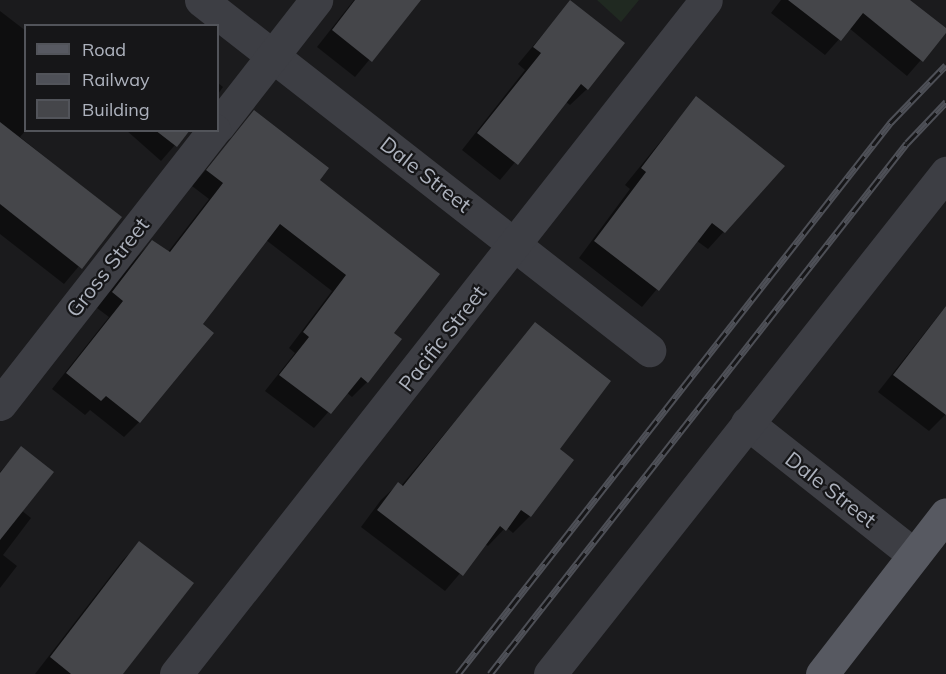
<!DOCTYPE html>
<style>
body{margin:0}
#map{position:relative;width:946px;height:674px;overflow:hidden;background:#1b1b1d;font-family:Mulish,sans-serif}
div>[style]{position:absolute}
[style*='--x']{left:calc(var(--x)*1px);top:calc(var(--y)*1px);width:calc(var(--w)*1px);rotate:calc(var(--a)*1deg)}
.green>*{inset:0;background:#202921}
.shadow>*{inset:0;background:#0007}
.building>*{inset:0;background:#45464a}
.minor>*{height:33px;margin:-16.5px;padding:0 16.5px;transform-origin:16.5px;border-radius:16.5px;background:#3d3e44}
.major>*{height:33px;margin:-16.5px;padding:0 16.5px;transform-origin:16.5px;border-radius:16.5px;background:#575961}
.rail>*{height:7px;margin-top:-3.5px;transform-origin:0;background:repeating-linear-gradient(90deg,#161618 0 14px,#4e5057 0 28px);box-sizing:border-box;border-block:2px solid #4e5057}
span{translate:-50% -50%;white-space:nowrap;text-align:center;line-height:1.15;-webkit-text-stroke:4.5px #161618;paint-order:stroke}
.street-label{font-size:21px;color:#adb2bd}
.legend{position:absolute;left:24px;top:24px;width:195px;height:108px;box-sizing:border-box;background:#161618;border:2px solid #52545a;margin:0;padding:8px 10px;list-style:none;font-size:18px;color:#adb2bd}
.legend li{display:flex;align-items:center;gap:12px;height:30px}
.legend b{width:30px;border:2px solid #52545a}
</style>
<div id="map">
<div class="green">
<i style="clip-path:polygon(597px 0,639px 0,621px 22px)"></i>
</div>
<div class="shadow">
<i style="clip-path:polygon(354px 0,419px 0,355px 77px,317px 47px)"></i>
<i style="clip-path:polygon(781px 0,909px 0,946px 31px,907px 76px,849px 28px,825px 55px,771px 13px)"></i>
<i style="clip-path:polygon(570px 2px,587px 89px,570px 105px,566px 102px,500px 180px,462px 150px,525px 70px,518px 64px)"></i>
<i style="clip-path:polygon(0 11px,26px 31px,26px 130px,20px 137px,120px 217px,64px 284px,0 234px)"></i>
<i style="clip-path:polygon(218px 83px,223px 87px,218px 94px)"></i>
<i style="clip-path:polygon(696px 98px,783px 166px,708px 249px,697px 241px,642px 307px,579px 258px,630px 189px,625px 185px)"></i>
<i style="clip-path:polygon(255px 112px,318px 180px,392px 333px,367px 382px,352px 397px,346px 392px,314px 428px,265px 391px,295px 353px,289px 348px,332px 291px,266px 240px,201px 325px,139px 422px,124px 437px,90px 410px,85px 415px,52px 389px,109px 317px,97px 308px,137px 257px,152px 242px,168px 252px,209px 199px,192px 186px)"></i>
<i style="clip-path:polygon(126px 130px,188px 130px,161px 161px)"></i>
<i style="clip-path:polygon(946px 306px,946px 414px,929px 431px,878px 392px)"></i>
<i style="clip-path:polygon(536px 324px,557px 449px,572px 461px,530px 516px,513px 533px,506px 527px,488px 546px,485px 544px,445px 591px,361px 527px,381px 500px,398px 484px,401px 486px)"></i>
<i style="clip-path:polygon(21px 448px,21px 510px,31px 518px,3px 555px,17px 566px,0 588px,0 472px)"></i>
<i style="clip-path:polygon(140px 543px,121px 674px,35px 674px,123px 560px)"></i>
</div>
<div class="building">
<i style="clip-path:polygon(355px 0,421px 0,372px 62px,332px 30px)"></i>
<i style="clip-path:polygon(570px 0,625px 43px,588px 90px,581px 84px,518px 165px,477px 133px,541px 53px,533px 47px)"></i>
<i style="clip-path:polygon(788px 0,910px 0,946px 28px,946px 33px,923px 62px,863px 13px,841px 41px)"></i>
<i style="clip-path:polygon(696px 96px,785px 166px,725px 233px,712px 223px,659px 291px,594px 241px,646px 172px,641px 168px)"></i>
<i style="clip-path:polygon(254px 110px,329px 168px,320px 180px,440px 274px,394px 333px,402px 339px,368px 383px,361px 377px,331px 414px,279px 375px,309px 337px,303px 332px,346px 275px,280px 224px,203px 324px,214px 333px,140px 423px,106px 396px,101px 401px,66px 373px,123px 301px,112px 292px,152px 240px,170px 252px,223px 183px,206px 170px)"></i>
<i style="clip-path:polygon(0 122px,122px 217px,82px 269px,0 204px)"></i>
<i style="clip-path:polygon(155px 130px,190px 130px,177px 147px)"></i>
<i style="clip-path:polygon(946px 306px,946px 415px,893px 375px)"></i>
<i style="clip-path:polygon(535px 322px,611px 381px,560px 449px,574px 460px,531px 517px,521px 510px,506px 531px,500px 526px,463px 576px,377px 510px,398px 482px,403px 486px)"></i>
<i style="clip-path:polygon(21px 446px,54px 472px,0 540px,0 473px)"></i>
<i style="clip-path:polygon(139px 541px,194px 583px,123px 674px,71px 674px,50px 657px)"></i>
</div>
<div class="minor">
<i style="--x:201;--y:0;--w:569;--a:38"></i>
<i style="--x:218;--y:126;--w:160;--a:-52.1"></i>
<i style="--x:0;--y:404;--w:348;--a:-52"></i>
<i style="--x:747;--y:423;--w:213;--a:38.3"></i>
<i style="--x:176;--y:674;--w:857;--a:-51.82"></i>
<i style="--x:550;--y:674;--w:639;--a:-51.68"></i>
</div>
<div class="major">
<i style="--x:822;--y:674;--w:202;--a:-52.2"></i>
</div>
<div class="rail">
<i style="--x:458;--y:674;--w:702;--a:-51.89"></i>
<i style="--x:891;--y:122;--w:79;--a:-46"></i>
<i style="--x:490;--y:674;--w:675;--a:-51.86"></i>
<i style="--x:907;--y:143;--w:57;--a:-46.4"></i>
</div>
<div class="street-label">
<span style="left:426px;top:174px;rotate:38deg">Dale Street</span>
<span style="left:107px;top:267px;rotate:-52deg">Gross Street</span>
<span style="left:442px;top:338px;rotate:-52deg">Pacific Street</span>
<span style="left:831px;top:489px;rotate:38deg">Dale Street</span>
</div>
<ul class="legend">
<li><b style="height:8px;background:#575961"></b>Road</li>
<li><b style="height:8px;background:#4e5057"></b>Railway</li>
<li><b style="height:16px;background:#45464a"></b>Building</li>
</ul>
</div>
